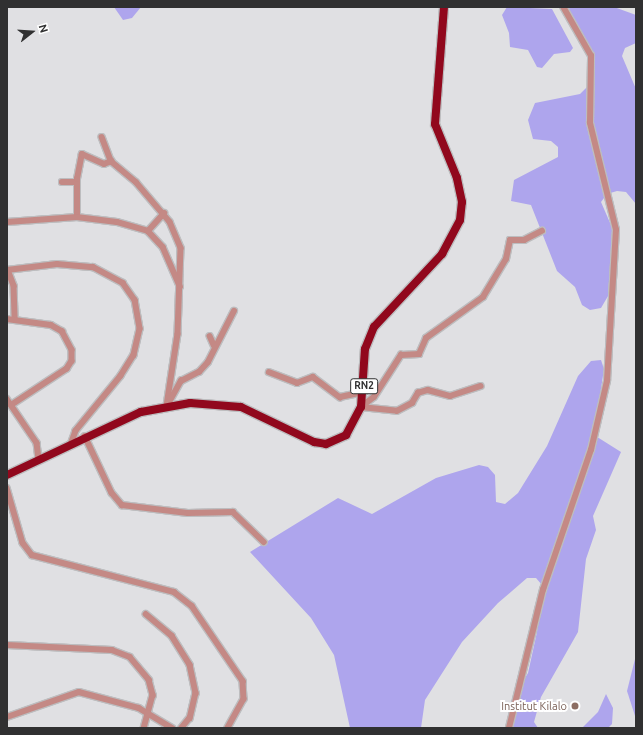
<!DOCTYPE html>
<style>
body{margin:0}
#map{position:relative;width:643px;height:735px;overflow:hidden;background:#e0e0e3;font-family:Ubuntu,sans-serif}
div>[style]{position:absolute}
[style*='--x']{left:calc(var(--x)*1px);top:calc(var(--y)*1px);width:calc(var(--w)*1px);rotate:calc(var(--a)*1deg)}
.forest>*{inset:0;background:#aea5ed}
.roads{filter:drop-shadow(1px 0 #bdbdbf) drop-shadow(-1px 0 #bdbdbf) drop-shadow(0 1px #bdbdbf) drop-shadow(0 -1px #bdbdbf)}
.minor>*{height:5.5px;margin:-2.75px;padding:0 2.75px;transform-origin:2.75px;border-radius:2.75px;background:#c48985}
.highway>*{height:8px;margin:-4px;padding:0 4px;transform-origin:4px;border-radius:4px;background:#91081d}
.dots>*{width:11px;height:11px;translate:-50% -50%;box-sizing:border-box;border:2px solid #fff;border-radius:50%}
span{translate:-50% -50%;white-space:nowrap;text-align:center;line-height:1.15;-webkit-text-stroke:4px #fff;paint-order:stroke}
.shield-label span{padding:1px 3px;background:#fff;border:1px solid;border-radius:3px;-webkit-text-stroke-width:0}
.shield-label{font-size:10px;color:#303031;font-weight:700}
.education-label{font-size:11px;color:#785e54}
.right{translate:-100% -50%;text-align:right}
.frame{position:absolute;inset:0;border:8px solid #303031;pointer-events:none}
.north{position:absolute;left:12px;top:12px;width:40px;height:40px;-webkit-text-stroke:3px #fff;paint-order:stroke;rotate:73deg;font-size:11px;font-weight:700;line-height:16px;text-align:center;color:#303031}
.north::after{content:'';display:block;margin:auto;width:14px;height:18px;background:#303031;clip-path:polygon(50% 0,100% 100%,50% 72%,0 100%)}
</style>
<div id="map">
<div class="forest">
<i style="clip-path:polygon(114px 7px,141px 7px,132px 18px,123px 20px)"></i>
<i style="clip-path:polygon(507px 7px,552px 9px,573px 48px,570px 52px,554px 54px,542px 68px,537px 67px,528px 50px,510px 47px,509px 33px,502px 15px)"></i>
<i style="clip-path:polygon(569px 7px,614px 7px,636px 15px,636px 43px,625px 48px,622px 56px,636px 89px,636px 204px,626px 192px,617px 191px,607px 194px,601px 202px,614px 232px,611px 291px,601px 308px,590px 310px,582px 305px,575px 287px,557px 271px,531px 205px,511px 201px,514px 180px,558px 157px,558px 147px,551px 141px,533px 139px,528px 120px,535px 103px,580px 94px,587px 87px,590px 68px,584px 40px,570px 16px)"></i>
<i style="clip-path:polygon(601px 360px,604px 369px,594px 435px,621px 452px,593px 516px,596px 530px,586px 559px,578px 632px,541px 697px,534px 722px,538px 728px,508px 728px,518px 690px,528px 673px,537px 632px,542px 585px,536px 578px,527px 578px,498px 603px,462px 642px,425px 700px,421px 728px,350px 728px,334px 655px,311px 618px,250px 552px,338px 498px,372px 514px,436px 478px,479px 465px,488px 467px,495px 475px,496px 502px,505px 504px,518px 493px,547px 446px,578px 376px,591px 361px)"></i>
<i style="clip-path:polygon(636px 655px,636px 719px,627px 691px)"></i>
<i style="clip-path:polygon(606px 694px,613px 708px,612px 724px,608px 728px,582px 728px,598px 712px)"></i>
</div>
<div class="roads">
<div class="minor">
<i style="--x:102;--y:137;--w:26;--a:69"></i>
<i style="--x:111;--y:161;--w:33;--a:40"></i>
<i style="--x:136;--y:182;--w:52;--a:49.6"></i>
<i style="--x:170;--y:222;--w:28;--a:67"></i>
<i style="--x:181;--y:248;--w:86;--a:92"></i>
<i style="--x:178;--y:334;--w:73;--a:98.7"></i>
<i style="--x:167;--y:406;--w:29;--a:-61"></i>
<i style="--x:181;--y:381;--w:20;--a:-27"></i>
<i style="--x:199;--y:372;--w:13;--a:-48"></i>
<i style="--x:208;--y:362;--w:57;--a:-63"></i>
<i style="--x:62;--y:182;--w:15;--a:0"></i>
<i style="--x:77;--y:217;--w:38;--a:-90"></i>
<i style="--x:77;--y:179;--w:25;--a:-79"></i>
<i style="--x:82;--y:154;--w:24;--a:24"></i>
<i style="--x:104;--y:164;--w:8;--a:-23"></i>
<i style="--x:7;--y:222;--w:70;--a:-4.1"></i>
<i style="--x:77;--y:217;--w:40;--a:7.1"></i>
<i style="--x:117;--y:222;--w:32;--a:16"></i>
<i style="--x:148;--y:231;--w:22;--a:47"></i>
<i style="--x:163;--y:247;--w:43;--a:66.4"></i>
<i style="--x:148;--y:231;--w:24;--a:-48"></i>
<i style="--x:7;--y:270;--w:50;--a:-6.8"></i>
<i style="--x:57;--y:264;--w:36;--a:5"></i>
<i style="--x:93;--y:267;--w:34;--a:28"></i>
<i style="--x:123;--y:283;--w:21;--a:55"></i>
<i style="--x:135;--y:300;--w:29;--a:80"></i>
<i style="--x:140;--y:329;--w:27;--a:103"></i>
<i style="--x:134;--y:355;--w:25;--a:122"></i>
<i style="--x:121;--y:376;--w:71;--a:129.3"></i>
<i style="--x:76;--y:431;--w:12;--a:110"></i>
<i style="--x:8;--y:270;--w:17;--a:69"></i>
<i style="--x:14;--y:286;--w:33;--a:88"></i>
<i style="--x:7;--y:319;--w:44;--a:7.8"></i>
<i style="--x:51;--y:325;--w:13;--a:29"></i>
<i style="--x:62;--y:331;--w:21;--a:62"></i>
<i style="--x:72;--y:350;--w:11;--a:90"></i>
<i style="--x:72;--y:361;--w:9;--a:122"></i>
<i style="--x:67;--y:369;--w:66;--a:146.8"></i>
<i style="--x:210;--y:336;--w:10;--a:66"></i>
<i style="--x:269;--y:372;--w:30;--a:21"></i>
<i style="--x:297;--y:383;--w:17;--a:-21"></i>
<i style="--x:313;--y:377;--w:34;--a:37"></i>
<i style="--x:340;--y:397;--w:25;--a:-12"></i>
<i style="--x:7;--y:399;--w:53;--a:55.7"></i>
<i style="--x:37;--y:443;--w:16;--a:83"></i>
<i style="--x:361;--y:407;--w:16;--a:-38"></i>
<i style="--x:374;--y:397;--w:50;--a:-57.3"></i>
<i style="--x:401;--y:355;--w:18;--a:-3"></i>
<i style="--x:419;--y:354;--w:17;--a:-66"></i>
<i style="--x:426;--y:338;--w:70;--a:-35.7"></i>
<i style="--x:483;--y:297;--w:44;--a:-58.8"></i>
<i style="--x:506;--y:259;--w:19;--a:-78"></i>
<i style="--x:510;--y:240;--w:14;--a:0"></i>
<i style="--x:524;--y:240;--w:20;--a:-27"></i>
<i style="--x:361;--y:407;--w:36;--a:6"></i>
<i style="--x:397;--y:411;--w:17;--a:-28"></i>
<i style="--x:412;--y:403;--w:12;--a:-59"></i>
<i style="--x:418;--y:393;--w:10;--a:-17"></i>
<i style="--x:428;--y:390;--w:23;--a:15"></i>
<i style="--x:450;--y:396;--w:32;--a:-18"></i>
<i style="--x:85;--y:436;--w:63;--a:64.7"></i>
<i style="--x:112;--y:493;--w:16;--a:50"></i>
<i style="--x:122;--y:505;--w:66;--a:6.9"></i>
<i style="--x:188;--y:513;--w:45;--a:-1.3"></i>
<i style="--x:233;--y:512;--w:43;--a:44.1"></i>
<i style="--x:7;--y:488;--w:57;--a:73.8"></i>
<i style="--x:23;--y:543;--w:15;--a:53"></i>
<i style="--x:32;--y:555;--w:147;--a:14.6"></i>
<i style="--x:174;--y:592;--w:23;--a:38"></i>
<i style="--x:192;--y:606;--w:91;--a:55.8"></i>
<i style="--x:243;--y:681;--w:18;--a:87"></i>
<i style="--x:244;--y:699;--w:33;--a:119"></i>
<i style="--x:146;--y:614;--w:34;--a:40"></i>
<i style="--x:172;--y:636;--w:34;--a:58"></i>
<i style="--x:190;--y:665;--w:29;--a:78"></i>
<i style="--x:196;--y:693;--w:26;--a:103"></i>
<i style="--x:190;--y:718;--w:13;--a:129"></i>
<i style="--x:7;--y:645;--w:105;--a:2.7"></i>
<i style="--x:112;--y:650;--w:19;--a:21"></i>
<i style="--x:130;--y:657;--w:30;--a:50"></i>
<i style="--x:149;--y:680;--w:16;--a:75"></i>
<i style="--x:153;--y:695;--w:34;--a:105"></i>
<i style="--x:7;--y:717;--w:76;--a:-19.1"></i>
<i style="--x:79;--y:692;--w:62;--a:14.9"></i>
<i style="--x:139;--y:708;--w:39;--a:31"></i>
<i style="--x:509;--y:728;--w:142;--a:-76.2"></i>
<i style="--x:543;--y:590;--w:148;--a:-71.1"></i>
<i style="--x:591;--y:450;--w:71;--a:-76.9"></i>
<i style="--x:607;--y:381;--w:151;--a:-86.6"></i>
<i style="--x:616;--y:230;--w:110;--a:-103.7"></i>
<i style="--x:590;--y:123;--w:67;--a:-89.1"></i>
<i style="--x:591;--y:56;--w:56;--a:-119.7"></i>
</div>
<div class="highway">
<i style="--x:7;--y:475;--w:148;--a:-25.2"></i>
<i style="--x:141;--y:412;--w:50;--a:-10.4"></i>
<i style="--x:190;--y:403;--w:51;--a:4.5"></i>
<i style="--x:241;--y:407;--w:81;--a:25.6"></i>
<i style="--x:314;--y:442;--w:12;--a:9"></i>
<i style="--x:326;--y:444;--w:22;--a:-24"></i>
<i style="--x:346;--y:435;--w:32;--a:-62"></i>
<i style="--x:361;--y:407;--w:58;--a:-86.1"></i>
<i style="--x:365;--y:349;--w:24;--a:-68"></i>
<i style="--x:374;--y:327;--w:100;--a:-47"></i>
<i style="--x:442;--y:254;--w:38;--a:-62"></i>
<i style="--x:460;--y:220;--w:18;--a:-84"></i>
<i style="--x:462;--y:202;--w:25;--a:-102"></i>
<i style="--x:457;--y:178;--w:58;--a:-112.2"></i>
<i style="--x:435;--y:124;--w:117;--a:-85.6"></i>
</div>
</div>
<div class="dots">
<i style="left:575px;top:706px;background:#8d6e63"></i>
</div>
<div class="shield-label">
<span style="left:364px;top:386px">RN2</span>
</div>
<div class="education-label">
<span class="right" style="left:567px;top:706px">Institut Kilalo</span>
</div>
<div class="frame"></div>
<div class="north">N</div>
</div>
